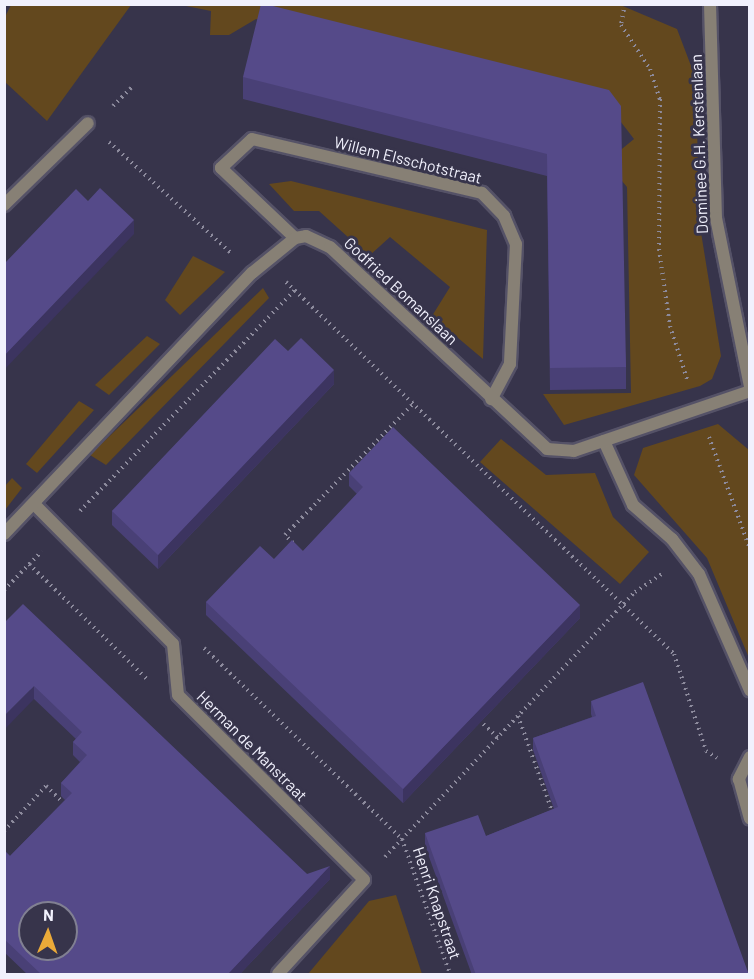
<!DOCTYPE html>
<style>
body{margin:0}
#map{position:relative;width:754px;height:979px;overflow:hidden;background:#37344b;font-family:Barlow,sans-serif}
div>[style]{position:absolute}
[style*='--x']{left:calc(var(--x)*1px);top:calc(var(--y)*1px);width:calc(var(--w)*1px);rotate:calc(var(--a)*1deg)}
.green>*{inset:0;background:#63481e}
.path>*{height:4px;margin-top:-2px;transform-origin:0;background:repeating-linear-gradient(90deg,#8d8b9d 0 1.5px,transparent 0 6px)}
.roads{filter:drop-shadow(2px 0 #555267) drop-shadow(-2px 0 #555267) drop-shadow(0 2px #555267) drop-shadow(0 -2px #555267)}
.minor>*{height:12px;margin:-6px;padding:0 6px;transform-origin:6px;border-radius:6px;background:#878075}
.tertiary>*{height:12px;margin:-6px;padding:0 6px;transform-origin:6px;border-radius:6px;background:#878075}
.wall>*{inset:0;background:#494076}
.shaded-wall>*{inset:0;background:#3c3460}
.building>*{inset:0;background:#554a89}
span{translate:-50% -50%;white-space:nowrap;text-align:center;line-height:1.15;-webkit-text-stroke:6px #37344b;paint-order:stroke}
.street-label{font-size:16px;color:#f1f1fd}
.frame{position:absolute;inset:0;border:6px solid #f1f1fd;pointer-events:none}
.north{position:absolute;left:18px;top:901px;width:60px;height:60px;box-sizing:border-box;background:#37344b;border:2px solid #818092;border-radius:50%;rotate:2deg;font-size:16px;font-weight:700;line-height:24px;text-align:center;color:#f1f1fd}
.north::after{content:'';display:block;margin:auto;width:21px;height:27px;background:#ebaa39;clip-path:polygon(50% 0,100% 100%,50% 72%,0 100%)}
</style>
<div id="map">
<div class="green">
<i style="clip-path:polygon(618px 4px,677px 29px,696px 79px,699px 220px,721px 356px,712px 379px,700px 386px,564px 425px,543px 394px,631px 393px,627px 187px,606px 162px,634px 139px,604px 100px,551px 93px,256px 19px,229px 35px,210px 35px,211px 11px,181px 5px)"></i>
<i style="clip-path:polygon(11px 5px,131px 5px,47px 121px,5px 82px,5px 17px)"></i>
<i style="clip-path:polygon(291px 181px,487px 230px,483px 359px,432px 316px,450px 287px,390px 237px,369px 256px,319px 211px,294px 211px,269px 184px)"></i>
<i style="clip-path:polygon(193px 256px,225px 272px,180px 315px,165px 300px)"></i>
<i style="clip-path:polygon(263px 288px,269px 298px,106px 465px,90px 455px)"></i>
<i style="clip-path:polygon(147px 336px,160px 344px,109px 395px,95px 385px)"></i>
<i style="clip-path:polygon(79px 401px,94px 410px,37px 473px,26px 464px)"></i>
<i style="clip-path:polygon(718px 424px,749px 450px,749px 658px,707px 558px,634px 475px,643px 448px)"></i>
<i style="clip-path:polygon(501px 439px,546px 475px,595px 473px,613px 517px,649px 552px,620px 584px,480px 462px)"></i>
<i style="clip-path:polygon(12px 478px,22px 488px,5px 510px,5px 486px)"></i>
<i style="clip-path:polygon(396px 895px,422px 974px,308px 974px,369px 901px)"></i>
</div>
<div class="path">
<i style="--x:625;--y:4;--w:21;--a:101"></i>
<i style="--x:621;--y:25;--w:53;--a:56.6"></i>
<i style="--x:650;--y:69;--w:32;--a:72"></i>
<i style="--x:660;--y:99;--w:150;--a:90.4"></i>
<i style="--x:659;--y:249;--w:78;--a:81.9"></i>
<i style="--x:670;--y:326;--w:59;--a:72.2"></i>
<i style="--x:113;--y:106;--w:27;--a:-45"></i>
<i style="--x:109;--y:142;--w:166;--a:42.3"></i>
<i style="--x:286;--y:282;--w:538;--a:43.79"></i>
<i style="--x:674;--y:654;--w:102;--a:71.7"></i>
<i style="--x:706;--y:751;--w:13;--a:32"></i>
<i style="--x:709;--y:437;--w:119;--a:69.9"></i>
<i style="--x:80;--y:511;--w:308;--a:-45.8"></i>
<i style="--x:293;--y:543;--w:11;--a:-135"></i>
<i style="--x:285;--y:535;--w:186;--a:-45.7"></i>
<i style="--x:29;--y:564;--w:165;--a:44.3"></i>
<i style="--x:4;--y:590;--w:54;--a:-45.7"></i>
<i style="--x:204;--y:648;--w:275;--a:44"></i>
<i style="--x:402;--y:839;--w:143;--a:70.4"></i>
<i style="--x:518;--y:716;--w:104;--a:70.3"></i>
<i style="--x:479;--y:720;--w:26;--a:43"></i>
<i style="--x:4;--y:831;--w:62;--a:-47"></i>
<i style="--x:46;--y:786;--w:28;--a:44"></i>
<i style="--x:385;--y:857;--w:364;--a:-46.7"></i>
<i style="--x:635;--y:592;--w:32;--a:-34"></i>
</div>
<div class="roads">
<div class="minor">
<i style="--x:4;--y:205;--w:117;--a:-44.3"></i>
<i style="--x:295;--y:238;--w:102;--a:-136.6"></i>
<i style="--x:221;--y:168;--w:42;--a:-43.1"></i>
<i style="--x:252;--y:139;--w:236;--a:13.2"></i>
<i style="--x:482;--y:193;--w:32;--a:46"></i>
<i style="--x:504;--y:216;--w:30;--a:67"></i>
<i style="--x:516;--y:244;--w:120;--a:92.9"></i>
<i style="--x:510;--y:364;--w:40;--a:118"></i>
<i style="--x:604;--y:441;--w:70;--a:65.6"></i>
<i style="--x:633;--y:505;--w:52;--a:41.1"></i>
<i style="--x:672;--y:539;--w:44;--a:52.4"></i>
<i style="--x:699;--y:574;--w:127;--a:66.3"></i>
<i style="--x:34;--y:504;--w:197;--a:45.2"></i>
<i style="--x:173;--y:644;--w:51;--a:84.4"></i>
<i style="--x:178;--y:695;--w:262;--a:44.8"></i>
<i style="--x:364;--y:880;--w:127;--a:132.5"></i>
<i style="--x:4;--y:534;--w:360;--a:-46.5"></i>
<i style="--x:252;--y:273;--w:55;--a:-39.1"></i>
<i style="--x:295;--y:238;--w:11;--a:-10"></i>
<i style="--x:306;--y:236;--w:26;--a:25"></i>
<i style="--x:330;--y:247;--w:296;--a:42.9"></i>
<i style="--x:547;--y:449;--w:27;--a:4"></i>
<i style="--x:574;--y:451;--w:186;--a:-18.8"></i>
<i style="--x:750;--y:757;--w:25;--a:117"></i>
<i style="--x:739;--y:779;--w:41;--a:74.6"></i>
</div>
<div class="tertiary">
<i style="--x:710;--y:4;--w:214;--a:88.4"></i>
<i style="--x:716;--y:218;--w:171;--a:78.6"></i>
</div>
</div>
<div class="wall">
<i style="clip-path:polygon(243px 77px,609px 90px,626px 367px,626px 389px,550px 390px,547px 176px,243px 99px)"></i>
<i style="clip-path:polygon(288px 351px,334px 384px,158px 569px,112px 525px,112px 511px)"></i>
<i style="clip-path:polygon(349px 473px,580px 618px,403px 803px,206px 615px,206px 602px,274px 559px,303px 551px,357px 494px,349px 486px)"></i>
<i style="clip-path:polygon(4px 623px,307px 874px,330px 879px,239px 975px,28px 975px,4px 952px,4px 850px,10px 856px,65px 800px,61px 796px,61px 783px,80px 762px,73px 755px,73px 742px,76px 739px,34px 699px)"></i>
<i style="clip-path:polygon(591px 701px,749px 975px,472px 975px,425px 846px,425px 833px,486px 836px,554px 809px,533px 750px,533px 738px,592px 717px,591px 714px)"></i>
</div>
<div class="shaded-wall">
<i style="clip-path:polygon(134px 220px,134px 234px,4px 370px,4px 356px)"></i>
<i style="clip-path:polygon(334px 370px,334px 384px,158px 569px,158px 555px)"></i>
<i style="clip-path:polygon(580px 605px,580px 618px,403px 803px,403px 789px)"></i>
<i style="clip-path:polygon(34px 686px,34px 699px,4px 730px,4px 716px)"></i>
<i style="clip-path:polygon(330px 866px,330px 879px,239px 975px,227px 975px)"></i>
</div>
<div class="building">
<i style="clip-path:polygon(261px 4px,265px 4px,609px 90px,621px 106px,626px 367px,550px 368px,547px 154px,243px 77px)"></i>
<i style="clip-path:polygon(100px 188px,134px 220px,4px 356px,4px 264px,76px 189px,88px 201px)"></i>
<i style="clip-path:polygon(301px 338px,334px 370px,158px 555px,112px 511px,275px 339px,288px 351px)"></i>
<i style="clip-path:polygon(393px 427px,580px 605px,403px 789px,206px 602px,260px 546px,274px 559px,292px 540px,303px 551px,363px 487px,349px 473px)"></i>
<i style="clip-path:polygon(evenodd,23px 604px,307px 874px,330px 866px,227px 975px,42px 975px,4px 939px,4px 850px,10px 856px,72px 793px,61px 783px,87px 755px,73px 742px,82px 732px,34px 686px,4px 716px,4px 623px,23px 604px,30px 913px,66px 913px,66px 949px,30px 949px,30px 913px)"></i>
<i style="clip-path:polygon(643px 682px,749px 975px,476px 975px,425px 833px,478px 815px,486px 836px,558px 807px,533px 738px,596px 716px,591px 701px)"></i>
</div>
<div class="street-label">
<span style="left:699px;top:144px;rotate:-92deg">Dominee G.H. Kerstenlaan</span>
<span style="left:408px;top:160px;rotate:14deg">Willem Elsschotstraat</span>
<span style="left:401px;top:291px;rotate:43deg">Godfried Bomanslaan</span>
<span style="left:252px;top:746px;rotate:45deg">Herman de Manstraat</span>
<span style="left:437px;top:903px;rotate:71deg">Henri Knapstraat</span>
</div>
<div class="frame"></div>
<div class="north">N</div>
</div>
